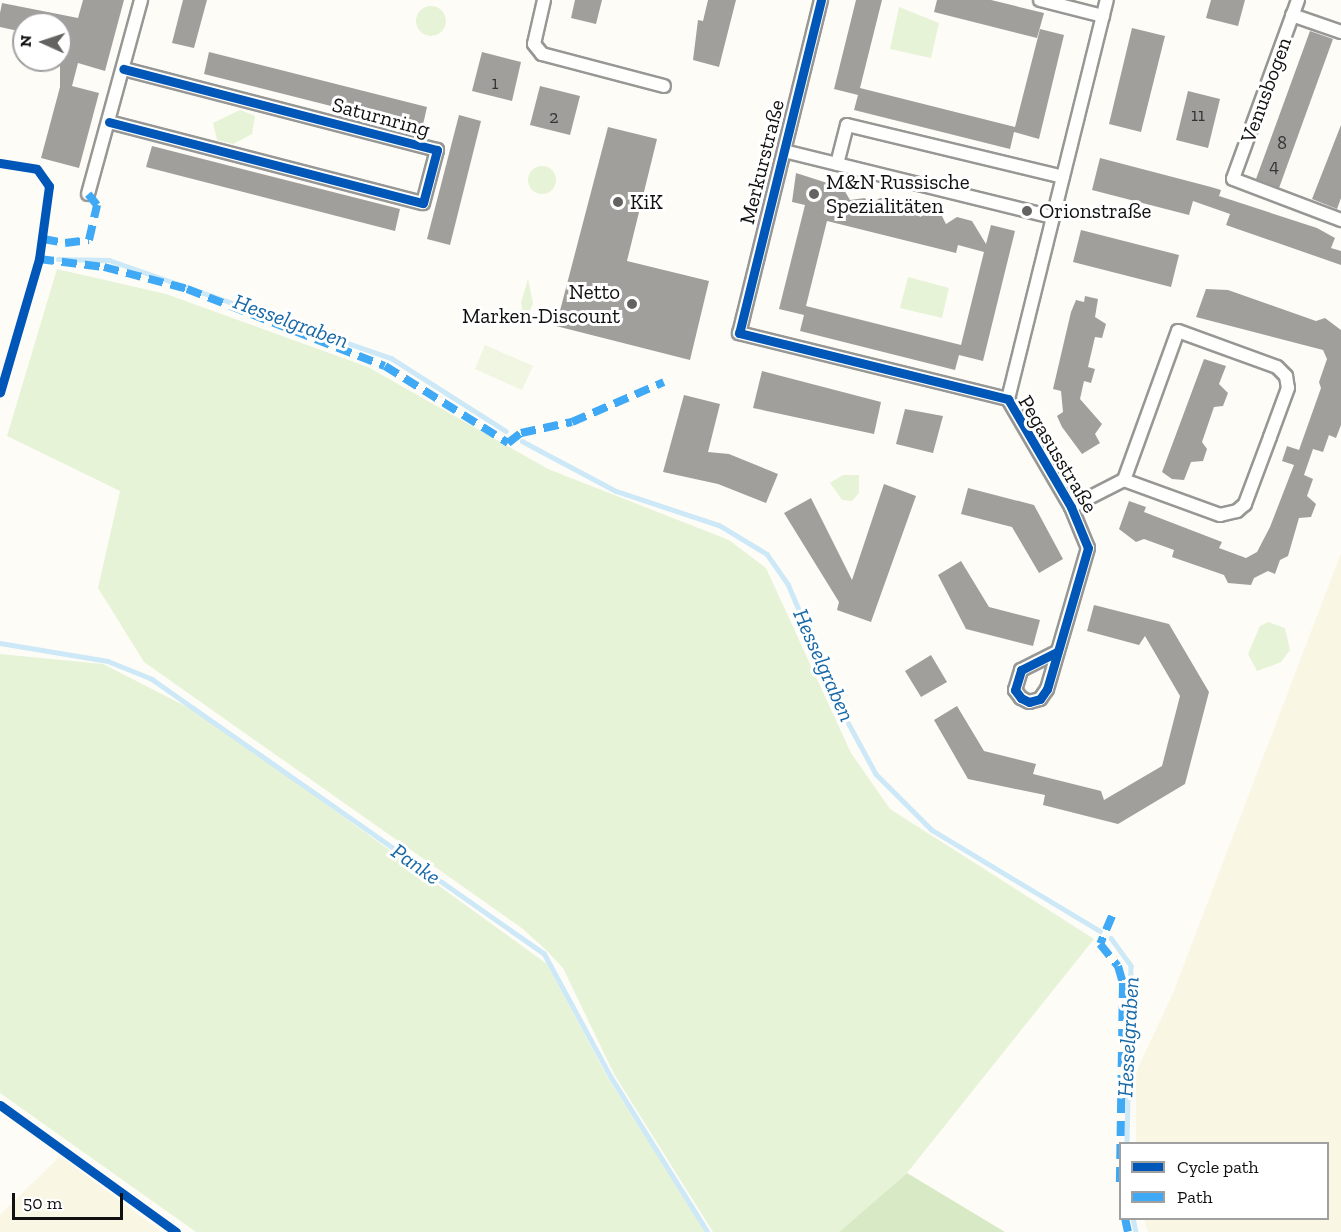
<!DOCTYPE html>
<meta charset="utf-8">
<style>
body{margin:0}
#map{position:relative;width:1341px;height:1232px;overflow:hidden;background:#fdfcf7;font-family:"Zilla Slab",serif}
div>[style]{position:absolute}
[style*='--x']{left:calc(var(--x)*1px);top:calc(var(--y)*1px);width:calc(var(--w)*1px);rotate:calc(var(--a)*1deg)}
.farmland>*{inset:0;background:#f9f7e4}
.green>*{inset:0;background:#e7f3d7}
.round{border-radius:50%}
.forest>*{inset:0;background:#d8eac5}
.pitch>*{inset:0;background:#f0f6e1}
.stream>*{height:4.5px;margin:-2.25px;padding:0 2.25px;transform-origin:2.25px;border-radius:2.25px;background:#cde8f7}
.building>*{inset:0;background:#a19f9c}
.roads{filter:drop-shadow(2px 0 #979795) drop-shadow(-2px 0 #979795) drop-shadow(0 2px #979795) drop-shadow(0 -2px #979795)}
.minor>*{height:12px;margin:-6px;padding:0 6px;transform-origin:6px;border-radius:6px;background:#fffffe}
.quiet>*{height:8px;margin-top:-4px;transform-origin:0;background:repeating-linear-gradient(90deg,#3fa9f5 0 15px,transparent 0 23px)}
.cycleway>*{height:9px;margin:-4.5px;padding:0 4.5px;transform-origin:4.5px;border-radius:4.5px;background:#0057b8}
.dots>*{width:16px;height:16px;translate:-50% -50%;box-sizing:border-box;border:3px solid #fff;border-radius:50%}
span{translate:-50% -50%;white-space:nowrap;text-align:center;line-height:1.15;-webkit-text-stroke:6px #fff;paint-order:stroke}
.number-label{font-size:18px;color:#353434}
.number-label span{-webkit-text-stroke-width:0}
.street-label{font-size:21px;color:#111}
.poi-label{font-size:21px;color:#111}
.left{translate:0 -50%;text-align:left}
.right{translate:-100% -50%;text-align:right}
.water-label{font-size:22px;color:#1768a6;font-style:italic}
.legend{position:absolute;left:1119px;top:1142px;width:210px;height:78px;box-sizing:border-box;background:#fff;border:2px solid #a0a0a0;margin:0;padding:8px 10px;list-style:none;font-size:18px;color:#111}
.legend li{display:flex;align-items:center;gap:12px;height:30px}
.legend b{width:30px;border:2px solid #a0a0a0}
.north{position:absolute;left:12px;top:12px;width:60px;height:60px;box-sizing:border-box;background:#fff;border:2px solid #a0a0a0;border-radius:50%;rotate:273deg;font-size:16px;font-weight:700;line-height:24px;text-align:center;color:#111}
.north::after{content:'';display:block;margin:auto;width:21px;height:27px;background:#646362;clip-path:polygon(50% 0,100% 100%,50% 72%,0 100%)}
.scale{position:absolute;left:12px;top:1193px;width:111px;height:27px;box-sizing:border-box;border:3px solid #111;border-top:0;padding-left:8px;font-size:18px;line-height:21px;white-space:nowrap;color:#111;-webkit-text-stroke:4px #fff;paint-order:stroke}
</style>
<div id="map">
<div class="farmland">
<i style="clip-path:polygon(1341px 553px,1341px 1232px,1148px 1232px,1144px 1219px,1328px 1218px,1328px 1144px,1136px 1143px,1136px 1072px,1173px 993px)"></i>
<i style="clip-path:polygon(60px 1156px,162px 1232px,0 1232px,0 1215px)"></i>
</div>
<div class="green">
<i class="round" style="left:416px;top:6px;width:30px;height:30px"></i>
<i style="clip-path:polygon(899px 7px,939px 23px,931px 58px,890px 49px)"></i>
<i style="clip-path:polygon(240px 110px,255px 116px,252px 134px,233px 144px,217px 140px,213px 123px)"></i>
<i class="round" style="left:528px;top:166px;width:28px;height:28px"></i>
<i style="clip-path:polygon(57px 269px,166px 294px,368px 367px,548px 469px,729px 540px,766px 568px,851px 753px,890px 809px,1094px 939px,907px 1173px,839px 1232px,713px 1232px,614px 1074px,563px 968px,546px 950px,523px 929px,144px 662px,98px 588px,120px 491px,7px 436px)"></i>
<i style="clip-path:polygon(908px 277px,949px 288px,942px 318px,900px 308px)"></i>
<i style="clip-path:polygon(528px 279px,533px 303px,525px 324px,521px 303px)"></i>
<i style="clip-path:polygon(843px 475px,859px 475px,859px 493px,852px 501px,842px 500px,830px 483px)"></i>
<i style="clip-path:polygon(1268px 622px,1285px 628px,1290px 650px,1281px 662px,1257px 671px,1248px 654px,1260px 626px)"></i>
<i style="clip-path:polygon(0 654px,103px 664px,203px 715px,547px 964px,608px 1078px,706px 1232px,196px 1232px,0 1093px)"></i>
</div>
<div class="forest">
<i style="clip-path:polygon(907px 1173px,1005px 1232px,839px 1232px)"></i>
</div>
<div class="pitch">
<i style="clip-path:polygon(485px 345px,533px 366px,522px 390px,475px 369px)"></i>
</div>
<div class="stream">
<i style="--x:58;--y:259;--w:51;--a:1.1"></i>
<i style="--x:109;--y:260;--w:299;--a:19.2"></i>
<i style="--x:391;--y:358;--w:136;--a:32.4"></i>
<i style="--x:522;--y:441;--w:106;--a:28"></i>
<i style="--x:616;--y:491;--w:108;--a:18.3"></i>
<i style="--x:719;--y:525;--w:56;--a:31.1"></i>
<i style="--x:767;--y:554;--w:37;--a:55"></i>
<i style="--x:788;--y:584;--w:142;--a:66.9"></i>
<i style="--x:844;--y:715;--w:67;--a:61.5"></i>
<i style="--x:876;--y:774;--w:79;--a:45"></i>
<i style="--x:932;--y:830;--w:196;--a:31"></i>
<i style="--x:0;--y:643;--w:109;--a:9.5"></i>
<i style="--x:108;--y:661;--w:48;--a:22.2"></i>
<i style="--x:152;--y:679;--w:478;--a:35"></i>
<i style="--x:544;--y:953;--w:141;--a:61.6"></i>
<i style="--x:611;--y:1077;--w:183;--a:58"></i>
<i style="--x:1111;--y:938;--w:34;--a:54"></i>
<i style="--x:1131;--y:966;--w:178;--a:91.3"></i>
<i style="--x:1133;--y:1218;--w:14;--a:78"></i>
</div>
<div class="building">
<i style="clip-path:polygon(83px 0,124px 0,105px 71px,78px 63px,72px 86px,99px 93px,79px 168px,41px 158px,60px 87px,60px 24px,24px 24px,23px 32px,0 27px,0 13px,2px 3px,78px 18px)"></i>
<i style="clip-path:polygon(183px 0,207px 0,194px 48px,172px 43px)"></i>
<i style="clip-path:polygon(575px 0,602px 0,596px 24px,571px 18px)"></i>
<i style="clip-path:polygon(708px 0,736px 0,719px 67px,693px 60px,698px 20px,703px 21px)"></i>
<i style="clip-path:polygon(856px 0,882px 0,860px 88px,1015px 127px,1040px 29px,1064px 35px,1039px 139px,1014px 132px,1010px 149px,854px 110px,858px 95px,834px 89px)"></i>
<i style="clip-path:polygon(937px 0,991px 0,1044px 13px,1037px 38px,934px 12px)"></i>
<i style="clip-path:polygon(1211px 0,1245px 0,1238px 26px,1206px 18px)"></i>
<i style="clip-path:polygon(1132px 28px,1165px 36px,1141px 132px,1109px 124px)"></i>
<i style="clip-path:polygon(1310px 31px,1333px 39px,1279px 188px,1256px 179px)"></i>
<i style="clip-path:polygon(209px 52px,427px 107px,422px 129px,204px 74px)"></i>
<i style="clip-path:polygon(482px 52px,521px 62px,512px 101px,472px 91px)"></i>
<i style="clip-path:polygon(540px 86px,580px 96px,570px 135px,530px 125px)"></i>
<i style="clip-path:polygon(1188px 91px,1220px 99px,1208px 148px,1176px 140px)"></i>
<i style="clip-path:polygon(459px 115px,481px 121px,450px 245px,427px 239px)"></i>
<i style="clip-path:polygon(1341px 125px,1341px 198px,1337px 209px,1312px 199px)"></i>
<i style="clip-path:polygon(608px 127px,657px 139px,627px 261px,709px 281px,690px 360px,556px 326px)"></i>
<i style="clip-path:polygon(152px 146px,400px 209px,395px 231px,146px 167px)"></i>
<i style="clip-path:polygon(1100px 158px,1211px 187px,1221px 190px,1219px 196px,1317px 228px,1335px 238px,1331px 248px,1341px 251px,1341px 265px,1226px 225px,1230px 214px,1193px 201px,1189px 215px,1092px 190px)"></i>
<i style="clip-path:polygon(evenodd,796px 173px,843px 188px,850px 200px,865px 198px,869px 205px,880px 198px,895px 201px,901px 213px,917px 211px,920px 217px,932px 211px,940px 212px,946px 224px,957px 217px,972px 221px,986px 244px,991px 225px,1015px 231px,983px 361px,959px 355px,955px 370px,800px 331px,804px 315px,779px 309px,805px 205px,792px 202px,796px 173px,827px 221px,956px 253px,958px 245px,984px 252px,961px 345px,806px 306px,804px 314px,827px 221px)"></i>
<i style="clip-path:polygon(1081px 230px,1179px 255px,1171px 287px,1073px 262px)"></i>
<i style="clip-path:polygon(1206px 289px,1228px 290px,1316px 321px,1325px 318px,1341px 330px,1341px 425px,1336px 438px,1329px 435px,1323px 452px,1313px 449px,1304px 475px,1313px 479px,1307px 496px,1316px 504px,1311px 517px,1299px 518px,1288px 556px,1280px 560px,1275px 574px,1268px 571px,1254px 578px,1251px 585px,1228px 583px,1224px 575px,1172px 557px,1174px 550px,1144px 539px,1136px 542px,1119px 529px,1129px 501px,1146px 507px,1144px 512px,1222px 542px,1219px 548px,1246px 558px,1257px 552px,1270px 527px,1294px 465px,1282px 461px,1287px 446px,1299px 450px,1321px 388px,1319px 382px,1327px 359px,1323px 350px,1196px 317px)"></i>
<i style="clip-path:polygon(1085px 296px,1098px 299px,1095px 317px,1106px 324px,1102px 338px,1095px 337px,1088px 367px,1095px 369px,1091px 383px,1084px 381px,1080px 399px,1102px 424px,1095px 434px,1100px 443px,1082px 454px,1062px 427px,1057px 416px,1063px 412px,1061px 391px,1053px 389px,1071px 312px,1076px 300px,1084px 302px)"></i>
<i style="clip-path:polygon(1204px 359px,1226px 366px,1219px 384px,1228px 393px,1223px 406px,1214px 407px,1202px 442px,1207px 449px,1203px 461px,1191px 462px,1184px 480px,1172px 479px,1162px 472px)"></i>
<i style="clip-path:polygon(762px 371px,881px 402px,874px 434px,753px 408px)"></i>
<i style="clip-path:polygon(684px 395px,720px 404px,708px 452px,729px 454px,778px 474px,766px 503px,718px 484px,663px 472px)"></i>
<i style="clip-path:polygon(905px 409px,943px 416px,933px 453px,896px 444px)"></i>
<i style="clip-path:polygon(884px 484px,916px 496px,871px 622px,837px 610px,839px 602px,784px 513px,811px 498px,852px 580px)"></i>
<i style="clip-path:polygon(968px 488px,1034px 505px,1063px 559px,1039px 573px,1012px 527px,961px 514px)"></i>
<i style="clip-path:polygon(961px 561px,989px 607px,1040px 620px,1033px 646px,966px 629px,938px 575px)"></i>
<i style="clip-path:polygon(1094px 605px,1169px 624px,1209px 692px,1185px 784px,1118px 824px,1043px 805px,1045px 795px,968px 779px,934px 720px,957px 706px,984px 751px,1036px 764px,1033px 774px,1101px 791px,1104px 800px,1162px 766px,1180px 696px,1145px 636px,1139px 645px,1087px 631px)"></i>
<i style="clip-path:polygon(931px 655px,947px 682px,921px 697px,905px 671px)"></i>
</div>
<div class="roads">
<div class="minor">
<i style="--x:544;--y:0;--w:45;--a:102.8"></i>
<i style="--x:534;--y:44;--w:13;--a:51"></i>
<i style="--x:542;--y:54;--w:126;--a:14.7"></i>
<i style="--x:821;--y:0;--w:343;--a:103.8"></i>
<i style="--x:739;--y:333;--w:277;--a:13.8"></i>
<i style="--x:1008;--y:399;--w:125;--a:59.7"></i>
<i style="--x:1071;--y:507;--w:44;--a:67.5"></i>
<i style="--x:1088;--y:548;--w:147;--a:106.2"></i>
<i style="--x:1047;--y:689;--w:12;--a:125"></i>
<i style="--x:1040;--y:699;--w:11;--a:165"></i>
<i style="--x:1029;--y:702;--w:9;--a:-153"></i>
<i style="--x:1021;--y:698;--w:10;--a:-127"></i>
<i style="--x:1015;--y:690;--w:21;--a:-73"></i>
<i style="--x:1021;--y:670;--w:40;--a:-26.6"></i>
<i style="--x:1040;--y:0;--w:65;--a:14.3"></i>
<i style="--x:1298;--y:0;--w:190;--a:110"></i>
<i style="--x:1233;--y:179;--w:116;--a:20.8"></i>
<i style="--x:1292;--y:15;--w:52;--a:19.1"></i>
<i style="--x:109;--y:122;--w:324;--a:14.5"></i>
<i style="--x:423;--y:203;--w:55;--a:-75.2"></i>
<i style="--x:437;--y:150;--w:324;--a:-165.5"></i>
<i style="--x:784;--y:151;--w:277;--a:13.8"></i>
<i style="--x:837;--y:164;--w:40;--a:-75.6"></i>
<i style="--x:847;--y:125;--w:222;--a:13.5"></i>
<i style="--x:88;--y:194;--w:201;--a:-74.7"></i>
<i style="--x:1008;--y:399;--w:411;--a:-76.1"></i>
<i style="--x:1071;--y:507;--w:59;--a:-27"></i>
<i style="--x:1124;--y:480;--w:158;--a:-70.1"></i>
<i style="--x:1178;--y:331;--w:105;--a:20"></i>
<i style="--x:1277;--y:367;--w:13;--a:45"></i>
<i style="--x:1286;--y:376;--w:12;--a:81"></i>
<i style="--x:1288;--y:388;--w:52;--a:110.2"></i>
<i style="--x:1270;--y:437;--w:72;--a:110.5"></i>
<i style="--x:1245;--y:504;--w:11;--a:139"></i>
<i style="--x:1237;--y:511;--w:17;--a:167"></i>
<i style="--x:1220;--y:515;--w:102;--a:-160"></i>
</div>
</div>
<div class="quiet">
<i style="--x:43;--y:239;--w:22;--a:10"></i>
<i style="--x:65;--y:243;--w:24;--a:-7"></i>
<i style="--x:89;--y:240;--w:36;--a:-77"></i>
<i style="--x:97;--y:205;--w:14;--a:-129"></i>
<i style="--x:39;--y:259;--w:65;--a:7"></i>
<i style="--x:104;--y:267;--w:86;--a:14.8"></i>
<i style="--x:187;--y:289;--w:212;--a:21.3"></i>
<i style="--x:385;--y:366;--w:145;--a:32"></i>
<i style="--x:508;--y:443;--w:16;--a:-38"></i>
<i style="--x:521;--y:433;--w:52;--a:-12.2"></i>
<i style="--x:572;--y:422;--w:100;--a:-23.5"></i>
<i style="--x:1112;--y:916;--w:30;--a:113"></i>
<i style="--x:1100;--y:944;--w:28;--a:51"></i>
<i style="--x:1118;--y:966;--w:18;--a:74"></i>
<i style="--x:1123;--y:983;--w:200;--a:90.9"></i>
<i style="--x:1125;--y:1218;--w:14;--a:78"></i>
</div>
<div class="cycleway">
<i style="--x:821;--y:0;--w:343;--a:103.8"></i>
<i style="--x:739;--y:333;--w:277;--a:13.8"></i>
<i style="--x:1008;--y:399;--w:125;--a:59.7"></i>
<i style="--x:1071;--y:507;--w:44;--a:67.5"></i>
<i style="--x:1088;--y:548;--w:147;--a:106.2"></i>
<i style="--x:1047;--y:689;--w:12;--a:125"></i>
<i style="--x:1040;--y:699;--w:11;--a:165"></i>
<i style="--x:1029;--y:702;--w:9;--a:-153"></i>
<i style="--x:1021;--y:698;--w:10;--a:-127"></i>
<i style="--x:1015;--y:690;--w:21;--a:-73"></i>
<i style="--x:1021;--y:670;--w:40;--a:-26.6"></i>
<i style="--x:109;--y:122;--w:324;--a:14.5"></i>
<i style="--x:423;--y:203;--w:55;--a:-75.2"></i>
<i style="--x:437;--y:150;--w:324;--a:-165.5"></i>
<i style="--x:0;--y:163;--w:37;--a:9"></i>
<i style="--x:37;--y:169;--w:21;--a:55"></i>
<i style="--x:49;--y:186;--w:74;--a:97.8"></i>
<i style="--x:39;--y:259;--w:139;--a:106.3"></i>
<i style="--x:0;--y:1105;--w:217;--a:35.8"></i>
</div>
<div class="dots">
<i style="left:814px;top:194px;background:#646362"></i>
<i style="left:618px;top:202px;background:#646362"></i>
<i style="left:1027px;top:211px;background:#646362"></i>
<i style="left:632px;top:304px;background:#646362"></i>
</div>
<div class="number-label">
<span style="left:495px;top:83px">1</span>
<span style="left:1198px;top:115px">11</span>
<span style="left:554px;top:117px">2</span>
<span style="left:1282px;top:143px">8</span>
<span style="left:1274px;top:166px">4</span>
</div>
<div class="street-label">
<span style="left:1266px;top:90px;rotate:-70deg">Venusbogen</span>
<span style="left:381px;top:117px;rotate:15deg">Saturnring</span>
<span style="left:762px;top:162px;rotate:-76deg">Merkurstraße</span>
<span style="left:1058px;top:454px;rotate:59deg">Pegasusstraße</span>
</div>
<div class="poi-label">
<span class="left" style="left:826px;top:194px">M&amp;N Russische<br>Spezialitäten</span>
<span class="left" style="left:630px;top:202px">KiK</span>
<span class="left" style="left:1039px;top:211px">Orionstraße</span>
<span class="right" style="left:620px;top:304px">Netto<br>Marken-Discount</span>
</div>
<div class="water-label">
<span style="left:291px;top:321px;rotate:20deg">Hesselgraben</span>
<span style="left:824px;top:665px;rotate:66deg">Hesselgraben</span>
<span style="left:416px;top:864px;rotate:35deg">Panke</span>
<span style="left:1128px;top:1037px;rotate:-87deg">Hesselgraben</span>
</div>
<ul class="legend">
<li><b style="height:8px;background:#0057b8"></b>Cycle path</li>
<li><b style="height:8px;background:#3fa9f5"></b>Path</li>
</ul>
<div class="north">N</div>
<div class="scale">50 m</div>
</div>
